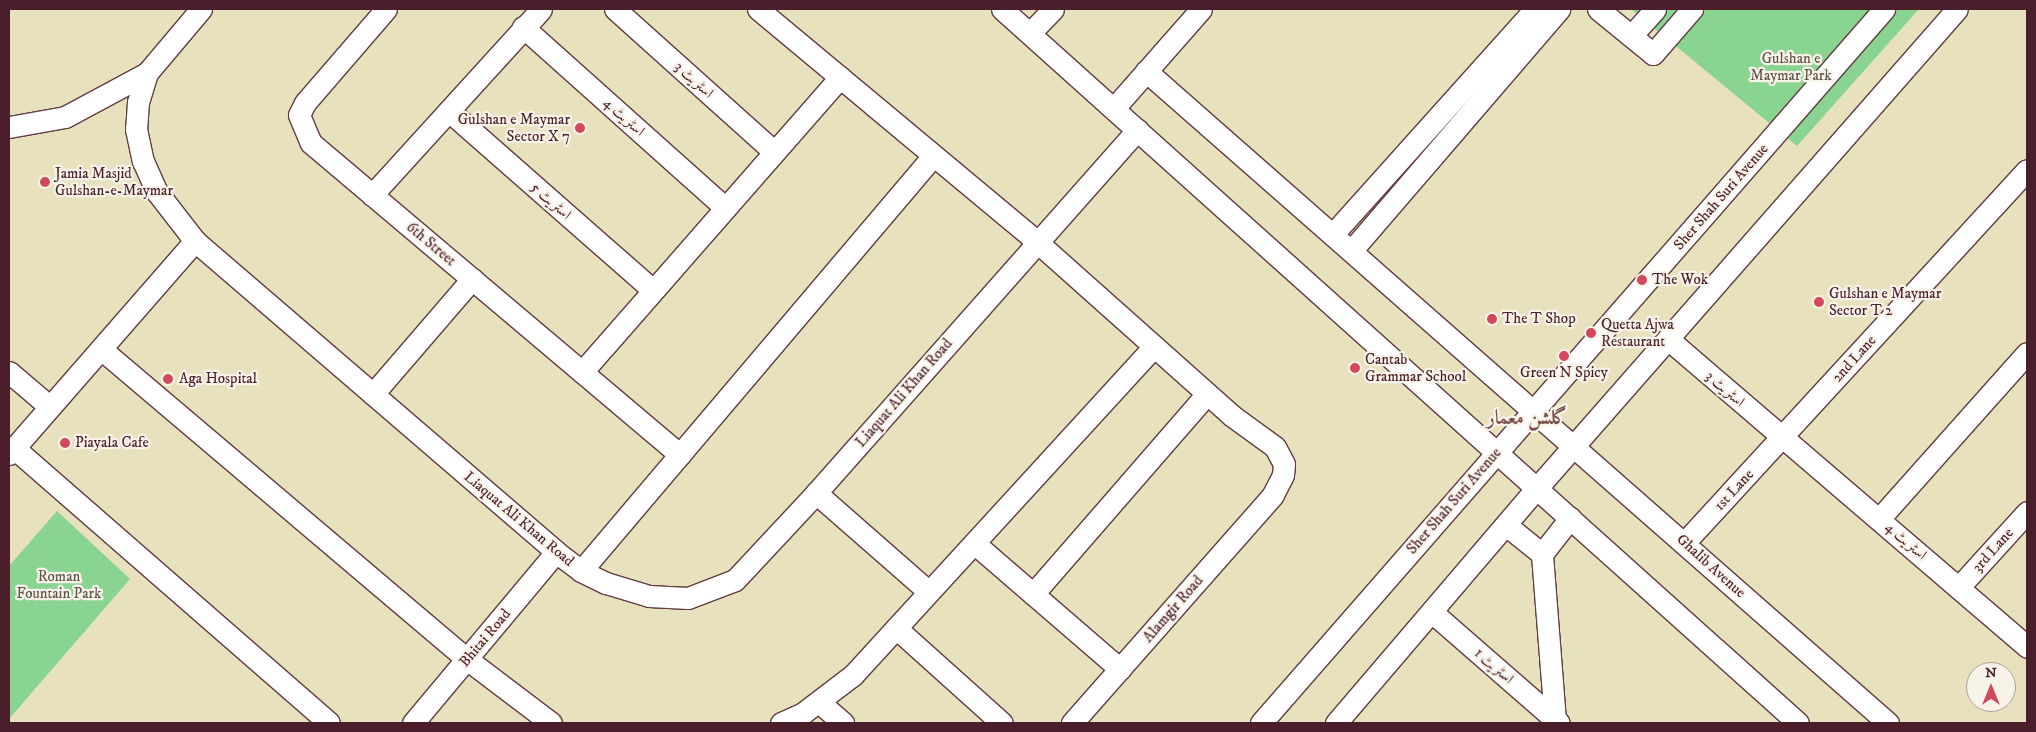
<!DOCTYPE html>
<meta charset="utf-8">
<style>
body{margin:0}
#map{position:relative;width:2036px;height:732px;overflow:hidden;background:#e7e1be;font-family:"IM FELL DW Pica",Amiri,serif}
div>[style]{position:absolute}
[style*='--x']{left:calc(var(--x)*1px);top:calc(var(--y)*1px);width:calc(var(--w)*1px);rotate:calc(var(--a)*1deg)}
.green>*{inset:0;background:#8ad491}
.roads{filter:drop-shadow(1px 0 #623c41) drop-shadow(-1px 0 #623c41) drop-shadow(0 1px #623c41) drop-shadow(0 -1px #623c41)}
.minor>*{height:21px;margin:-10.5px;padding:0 10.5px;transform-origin:10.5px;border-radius:10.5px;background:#fff}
.dots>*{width:14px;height:14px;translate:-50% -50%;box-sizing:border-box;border:2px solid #f7f3e8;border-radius:50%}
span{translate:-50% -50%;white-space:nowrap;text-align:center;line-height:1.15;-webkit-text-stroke:4.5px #f7f3e8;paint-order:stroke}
.park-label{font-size:15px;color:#5d554a}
.street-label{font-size:15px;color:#4a1f2b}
.poi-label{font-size:15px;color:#4a1f2b}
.right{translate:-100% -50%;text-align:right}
.left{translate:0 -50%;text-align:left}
.district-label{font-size:20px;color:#794f4a;font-weight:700}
.frame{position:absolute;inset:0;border:10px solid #4a1f2b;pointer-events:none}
.north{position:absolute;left:1966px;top:662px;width:50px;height:50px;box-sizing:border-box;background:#f7f3e8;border:1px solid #b29e9c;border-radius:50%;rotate:0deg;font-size:14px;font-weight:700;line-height:20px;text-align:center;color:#4a1f2b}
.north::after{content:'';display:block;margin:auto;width:18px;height:22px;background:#d1495b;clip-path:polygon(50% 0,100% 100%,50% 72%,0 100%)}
</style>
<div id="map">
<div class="green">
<i style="clip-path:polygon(1631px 9px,1919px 9px,1797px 146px)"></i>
<i style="clip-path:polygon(57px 511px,130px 579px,9px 719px,9px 566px)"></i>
</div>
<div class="roads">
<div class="minor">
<i style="--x:201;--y:9;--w:84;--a:130.2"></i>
<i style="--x:147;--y:73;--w:30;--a:107"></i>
<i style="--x:138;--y:102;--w:27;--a:94"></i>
<i style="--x:136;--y:129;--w:33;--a:78"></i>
<i style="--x:143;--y:161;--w:34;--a:66"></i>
<i style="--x:157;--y:192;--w:62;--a:52.2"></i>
<i style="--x:195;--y:241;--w:476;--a:40.7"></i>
<i style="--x:556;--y:552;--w:31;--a:37"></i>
<i style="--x:581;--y:571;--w:28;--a:26"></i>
<i style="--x:606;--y:583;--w:45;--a:16.8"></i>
<i style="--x:649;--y:596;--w:39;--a:3"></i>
<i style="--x:688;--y:598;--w:50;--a:-21"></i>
<i style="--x:735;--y:580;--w:119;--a:-47"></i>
<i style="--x:816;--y:493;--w:485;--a:-48.5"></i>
<i style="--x:386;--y:9;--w:124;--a:130.8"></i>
<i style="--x:305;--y:103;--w:13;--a:117"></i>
<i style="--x:299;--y:115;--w:30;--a:67"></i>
<i style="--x:311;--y:143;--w:483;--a:40.2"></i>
<i style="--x:615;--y:9;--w:212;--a:41.9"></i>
<i style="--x:758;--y:9;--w:362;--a:39.8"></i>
<i style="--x:1036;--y:241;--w:261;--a:41.7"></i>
<i style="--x:1231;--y:415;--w:54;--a:36"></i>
<i style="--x:1275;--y:447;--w:19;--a:62"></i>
<i style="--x:1284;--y:464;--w:11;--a:95"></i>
<i style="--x:1283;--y:475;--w:22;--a:117"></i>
<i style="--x:1273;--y:495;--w:304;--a:131.4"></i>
<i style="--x:1002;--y:9;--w:1069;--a:41.89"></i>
<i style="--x:1598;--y:9;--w:71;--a:39.3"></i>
<i style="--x:1653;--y:54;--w:60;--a:-49.1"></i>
<i style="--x:523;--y:27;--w:270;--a:41.8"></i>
<i style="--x:1030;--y:33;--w:33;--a:-46"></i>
<i style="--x:1631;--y:36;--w:36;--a:-48"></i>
<i style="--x:1146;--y:71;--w:988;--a:41.31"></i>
<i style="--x:1115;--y:107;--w:130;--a:-48.7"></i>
<i style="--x:449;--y:111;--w:271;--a:41.3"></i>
<i style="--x:9;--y:127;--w:57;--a:-10.1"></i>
<i style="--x:65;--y:117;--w:93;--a:-28.2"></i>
<i style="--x:372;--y:195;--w:251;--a:-47.7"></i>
<i style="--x:1333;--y:234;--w:302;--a:-48.1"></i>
<i style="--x:1352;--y:250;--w:318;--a:-49.3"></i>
<i style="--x:1668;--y:339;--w:473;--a:40.6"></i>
<i style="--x:101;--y:349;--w:481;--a:40.3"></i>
<i style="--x:468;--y:660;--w:104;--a:37.2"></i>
<i style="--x:9;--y:372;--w:52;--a:40.4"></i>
<i style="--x:582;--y:372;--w:392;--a:-48.8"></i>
<i style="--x:373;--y:394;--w:152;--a:-49.3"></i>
<i style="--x:14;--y:448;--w:418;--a:41.1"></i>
<i style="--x:9;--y:454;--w:283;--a:-48.9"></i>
<i style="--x:816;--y:493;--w:150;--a:41.2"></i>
<i style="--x:1879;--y:519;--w:222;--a:-48.3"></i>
<i style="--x:1506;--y:525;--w:46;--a:38.9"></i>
<i style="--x:1685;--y:542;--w:505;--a:-47.41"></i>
<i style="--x:974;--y:543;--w:193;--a:40.8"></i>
<i style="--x:581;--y:571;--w:544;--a:-49.7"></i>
<i style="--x:1959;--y:587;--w:101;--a:-47.8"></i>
<i style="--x:1033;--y:594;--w:265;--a:-49"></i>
<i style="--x:1433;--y:613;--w:167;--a:41.1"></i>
<i style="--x:896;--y:628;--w:142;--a:41.9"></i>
<i style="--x:819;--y:702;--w:32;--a:41"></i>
<i style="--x:1555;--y:720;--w:167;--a:-94.5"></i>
<i style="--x:1542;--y:554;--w:46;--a:-52.1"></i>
<i style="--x:413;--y:723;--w:223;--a:-50.1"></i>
<i style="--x:781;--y:723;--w:24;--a:-24"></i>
<i style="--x:803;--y:713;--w:63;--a:-37.2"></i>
<i style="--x:853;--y:675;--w:445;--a:-47.5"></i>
<i style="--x:1261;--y:723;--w:948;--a:-48.89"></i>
<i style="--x:1336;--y:723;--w:308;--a:-49.5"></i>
<i style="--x:1536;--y:489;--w:638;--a:-48.75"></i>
</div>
</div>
<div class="dots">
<i style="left:580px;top:128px;background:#d1495b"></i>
<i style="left:45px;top:182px;background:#d1495b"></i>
<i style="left:1642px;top:280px;background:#d1495b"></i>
<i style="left:1819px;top:302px;background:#d1495b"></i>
<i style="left:1492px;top:319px;background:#d1495b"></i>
<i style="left:1591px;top:333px;background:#d1495b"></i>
<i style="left:1564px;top:356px;background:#d1495b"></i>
<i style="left:1355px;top:368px;background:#d1495b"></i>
<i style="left:168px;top:379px;background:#d1495b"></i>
<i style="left:65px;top:443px;background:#d1495b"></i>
</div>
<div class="park-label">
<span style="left:1791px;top:67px">Gulshan e<br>Maymar Park</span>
<span style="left:59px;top:585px">Roman<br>Fountain Park</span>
</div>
<div class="street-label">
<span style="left:694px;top:80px;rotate:42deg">اسٹریٹ 3</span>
<span style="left:624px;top:117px;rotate:42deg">اسٹریٹ 4</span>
<span style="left:1721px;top:197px;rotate:-49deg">Sher Shah Suri Avenue</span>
<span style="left:551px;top:201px;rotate:41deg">اسٹریٹ 5</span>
<span style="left:431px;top:244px;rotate:40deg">6th Street</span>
<span style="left:1854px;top:359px;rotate:-48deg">2nd Lane</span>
<span style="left:1725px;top:389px;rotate:41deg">اسٹریٹ 3</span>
<span style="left:904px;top:393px;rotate:-49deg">Liaquat Ali Khan Road</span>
<span style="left:1734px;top:490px;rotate:-47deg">1st Lane</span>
<span style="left:1454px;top:501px;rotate:-49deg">Sher Shah Suri Avenue</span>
<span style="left:519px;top:519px;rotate:40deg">Liaquat Ali Khan Road</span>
<span style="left:1906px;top:541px;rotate:41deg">اسٹریٹ 4</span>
<span style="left:1993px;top:550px;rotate:-48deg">3rd Lane</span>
<span style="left:1711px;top:566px;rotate:42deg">Ghalib Avenue</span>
<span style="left:1173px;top:609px;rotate:-49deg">Alamgir Road</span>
<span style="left:485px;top:638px;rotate:-50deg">Bhitai Road</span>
<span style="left:1494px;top:666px;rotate:41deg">اسٹریٹ 1</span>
</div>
<div class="poi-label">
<span class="right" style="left:570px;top:128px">Gulshan e Maymar<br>Sector X 7</span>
<span class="left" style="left:55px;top:182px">Jamia Masjid<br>Gulshan-e-Maymar</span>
<span class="left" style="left:1652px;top:280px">The Wok</span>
<span class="left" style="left:1829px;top:302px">Gulshan e Maymar<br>Sector T 2</span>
<span class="left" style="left:1502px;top:319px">The T Shop</span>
<span class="left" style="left:1601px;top:333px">Quetta Ajwa<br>Restaurant</span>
<span class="left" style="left:1365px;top:368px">Cantab<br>Grammar School</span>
<span style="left:1564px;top:373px">Green N Spicy</span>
<span class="left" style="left:179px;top:379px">Aga Hospital</span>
<span class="left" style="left:75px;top:443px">Piayala Cafe</span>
</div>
<div class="district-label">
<span style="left:1527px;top:418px">گلشن معمار</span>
</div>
<div class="frame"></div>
<div class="north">N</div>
</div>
